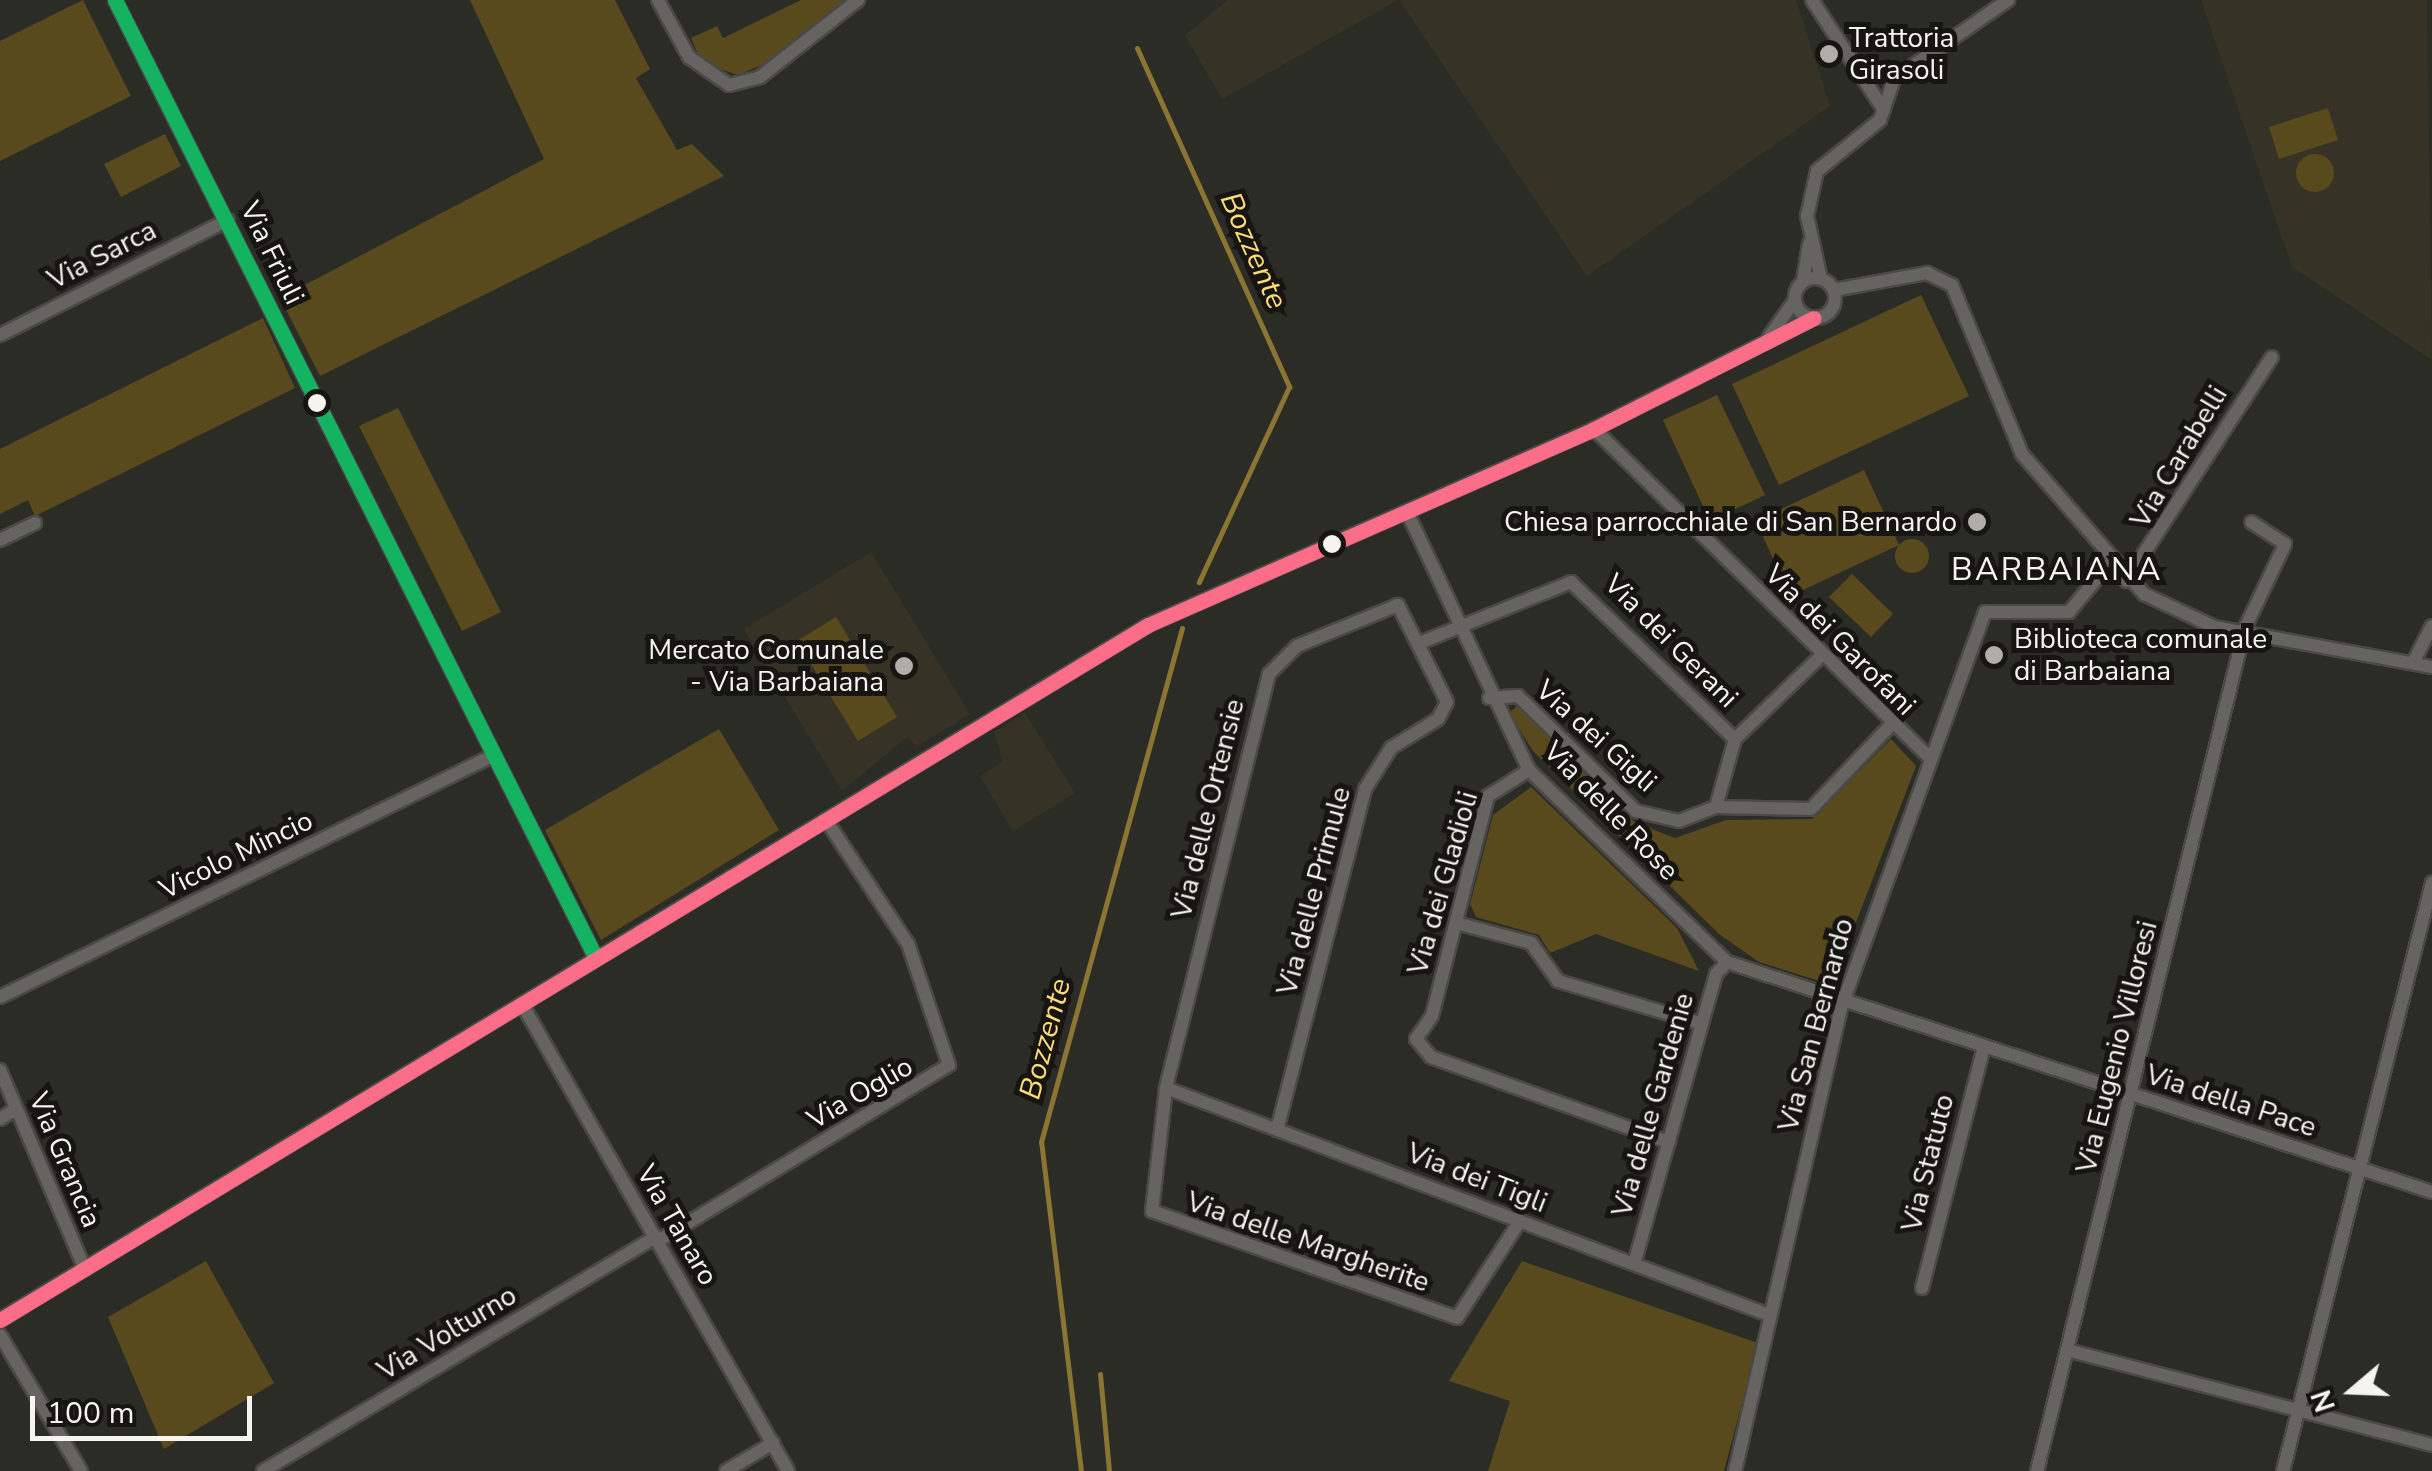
<!DOCTYPE html>
<style>
body{margin:0}
#map{position:relative;width:2432px;height:1471px;overflow:hidden;background:#2c2c27;font-family:"Nunito Sans",sans-serif}
div>[style]{position:absolute}
[style*='--x']{left:calc(var(--x)*1px);top:calc(var(--y)*1px);width:calc(var(--w)*1px);rotate:calc(var(--a)*1deg)}
.built>*{inset:0;background:#363225}
.green>*{inset:0;background:#584a1d}
.round{border-radius:50%}
.stream>*{height:5px;margin:-2.5px;padding:0 2.5px;transform-origin:2.5px;border-radius:2.5px;background:#8a7533}
.roads{filter:drop-shadow(2px 0 #4a4945) drop-shadow(-2px 0 #4a4945) drop-shadow(0 2px #4a4945) drop-shadow(0 -2px #4a4945)}
.minor>*{height:12px;margin:-6px;padding:0 6px;transform-origin:6px;border-radius:6px;background:#656460}
.minor>.ring{margin:-6px;padding:0;box-sizing:content-box;background:none;border:12px solid #656460;border-radius:50%}
.bus-1>*{height:15px;margin:-7.5px;padding:0 7.5px;transform-origin:7.5px;border-radius:7.5px;background:#13b361}
.bus-2>*{height:15px;margin:-7.5px;padding:0 7.5px;transform-origin:7.5px;border-radius:7.5px;background:#fb6d88}
.dots>*{width:28px;height:28px;translate:-50% -50%;box-sizing:border-box;border:5px solid #161511;border-radius:50%}
span{translate:-50% -50%;white-space:nowrap;text-align:center;line-height:1.15;-webkit-text-stroke:10px #161511;paint-order:stroke}
.poi-label{font-size:28px;color:#f6f4ee}
.left{translate:0 -50%;text-align:left}
.right{translate:-100% -50%;text-align:right}
.street-label{font-size:28px;color:#f6f4ee}
.water-label{font-size:30px;color:#fedd78;font-style:italic}
.quarter-label{font-size:32px;color:#f6f4ee;letter-spacing:2.5px}
.north{position:absolute;left:2302px;top:1341px;width:100px;height:100px;-webkit-text-stroke:8px #161511;paint-order:stroke;rotate:251deg;font-size:28px;font-weight:700;line-height:40px;text-align:center;color:#f6f4ee}
.north::after{content:'';display:block;margin:auto;width:35px;height:45px;background:#f6f4ee;clip-path:polygon(50% 0,100% 100%,50% 72%,0 100%)}
.scale{position:absolute;left:30px;top:1396px;width:222px;height:45px;box-sizing:border-box;border:5px solid #f6f4ee;border-top:0;padding-left:12px;font-size:30px;line-height:35px;white-space:nowrap;color:#f6f4ee;-webkit-text-stroke:8px #161511;paint-order:stroke}
</style>
<div id="map">
<div class="built">
<i style="clip-path:polygon(1228px 0,1398px 0,1222px 99px,1185px 35px)"></i>
<i style="clip-path:polygon(1399px 0,1796px 0,1830px 106px,1587px 276px)"></i>
<i style="clip-path:polygon(2201px 0,2427px 0,2432px 360px,2292px 267px)"></i>
<i style="clip-path:polygon(871px 552px,970px 714px,916px 747px,908px 736px,842px 791px,744px 629px)"></i>
<i style="clip-path:polygon(1025px 713px,1075px 793px,1013px 831px,980px 776px,1003px 762px,994px 732px)"></i>
</div>
<div class="green">
<i style="clip-path:polygon(83px 0,131px 96px,0 161px,0 41px)"></i>
<i style="clip-path:polygon(470px 0,615px 0,650px 69px,636px 78px,677px 150px,692px 144px,724px 176px,320px 376px,280px 298px,544px 159px)"></i>
<i style="clip-path:polygon(801px 0,846px 0,764px 64px,738px 75px,702px 63px,691px 38px,717px 26px,723px 38px)"></i>
<i style="clip-path:polygon(2328px 108px,2338px 140px,2279px 159px,2269px 127px)"></i>
<i style="clip-path:polygon(165px 134px,181px 166px,121px 197px,104px 164px)"></i>
<i class="round" style="left:2296px;top:154px;width:38px;height:38px"></i>
<i style="clip-path:polygon(1921px 295px,1969px 396px,1779px 485px,1732px 384px)"></i>
<i style="clip-path:polygon(263px 318px,295px 388px,35px 516px,28px 500px,0 514px,0 449px)"></i>
<i style="clip-path:polygon(1717px 395px,1765px 495px,1710px 521px,1663px 420px)"></i>
<i style="clip-path:polygon(398px 408px,501px 612px,462px 631px,359px 426px)"></i>
<i style="clip-path:polygon(1864px 470px,1899px 545px,1790px 596px,1756px 521px)"></i>
<i class="round" style="left:1895px;top:539px;width:34px;height:34px"></i>
<i style="clip-path:polygon(1852px 574px,1893px 614px,1871px 637px,1829px 597px)"></i>
<i style="clip-path:polygon(836px 617px,897px 717px,858px 741px,797px 641px)"></i>
<i style="clip-path:polygon(1517px 706px,1636px 823px,1675px 838px,1726px 820px,1812px 819px,1891px 739px,1916px 766px,1832px 985px,1759px 962px,1719px 934px,1533px 751px,1509px 713px)"></i>
<i style="clip-path:polygon(719px 729px,779px 830px,601px 940px,545px 830px)"></i>
<i style="clip-path:polygon(1531px 787px,1677px 928px,1699px 971px,1596px 934px,1550px 953px,1539px 935px,1476px 917px,1470px 904px,1493px 815px)"></i>
<i style="clip-path:polygon(206px 1261px,274px 1383px,164px 1449px,108px 1317px)"></i>
<i style="clip-path:polygon(1522px 1261px,1758px 1343px,1724px 1471px,1488px 1471px,1510px 1401px,1449px 1381px)"></i>
</div>
<div class="stream">
<i style="--x:1137;--y:48;--w:372;--a:65.8"></i>
<i style="--x:1289;--y:387;--w:215;--a:114.8"></i>
<i style="--x:1100;--y:1374;--w:97;--a:84.7"></i>
<i style="--x:1081;--y:1471;--w:331;--a:-96.9"></i>
<i style="--x:1041;--y:1142;--w:533;--a:-74.66"></i>
</div>
<div class="roads">
<div class="minor">
<i style="--x:115;--y:0;--w:1072;--a:63.34"></i>
<i style="--x:658;--y:0;--w:65;--a:61.5"></i>
<i style="--x:689;--y:57;--w:49;--a:35"></i>
<i style="--x:729;--y:85;--w:32;--a:-14"></i>
<i style="--x:760;--y:77;--w:125;--a:-38.2"></i>
<i style="--x:1812;--y:0;--w:131;--a:56.8"></i>
<i class="ring" style="left:1795px;top:278px;width:28px;height:28px"></i>
<i style="--x:1821;--y:279;--w:65;--a:-102.5"></i>
<i style="--x:1807;--y:216;--w:46;--a:-77.5"></i>
<i style="--x:1817;--y:171;--w:81;--a:-39"></i>
<i style="--x:1880;--y:120;--w:43;--a:-71.1"></i>
<i style="--x:1894;--y:79;--w:139;--a:-34.7"></i>
<i style="--x:1803;--y:282;--w:39;--a:-81"></i>
<i style="--x:1834;--y:290;--w:95;--a:-10.4"></i>
<i style="--x:1927;--y:273;--w:28;--a:26"></i>
<i style="--x:1952;--y:285;--w:183;--a:67.5"></i>
<i style="--x:2022;--y:454;--w:186;--a:48.9"></i>
<i style="--x:2144;--y:594;--w:77;--a:25.2"></i>
<i style="--x:2214;--y:627;--w:222;--a:10.4"></i>
<i style="--x:0;--y:335;--w:255;--a:-26.8"></i>
<i style="--x:1769;--y:337;--w:45;--a:-54.9"></i>
<i style="--x:1594;--y:429;--w:467;--a:44.4"></i>
<i style="--x:1407;--y:512;--w:285;--a:64.7"></i>
<i style="--x:1529;--y:770;--w:276;--a:44.1"></i>
<i style="--x:1727;--y:962;--w:742;--a:18.07"></i>
<i style="--x:0;--y:540;--w:39;--a:-26"></i>
<i style="--x:2126;--y:581;--w:267;--a:-56.9"></i>
<i style="--x:1422;--y:642;--w:161;--a:-21.9"></i>
<i style="--x:1571;--y:582;--w:227;--a:43.8"></i>
<i style="--x:2414;--y:661;--w:39;--a:-63"></i>
<i style="--x:1489;--y:698;--w:29;--a:-4"></i>
<i style="--x:1518;--y:696;--w:165;--a:44.3"></i>
<i style="--x:1636;--y:811;--w:44;--a:13.1"></i>
<i style="--x:1679;--y:821;--w:40;--a:-21"></i>
<i style="--x:1716;--y:807;--w:71;--a:-74.4"></i>
<i style="--x:1735;--y:739;--w:118;--a:-44"></i>
<i style="--x:1529;--y:770;--w:49;--a:147.6"></i>
<i style="--x:1488;--y:796;--w:227;--a:104.3"></i>
<i style="--x:1432;--y:1016;--w:28;--a:125"></i>
<i style="--x:1416;--y:1039;--w:23;--a:50"></i>
<i style="--x:1431;--y:1057;--w:253;--a:19.7"></i>
<i style="--x:1716;--y:807;--w:95;--a:1.2"></i>
<i style="--x:1811;--y:809;--w:113;--a:-46.4"></i>
<i style="--x:1456;--y:923;--w:78;--a:14.9"></i>
<i style="--x:1531;--y:943;--w:47;--a:54.6"></i>
<i style="--x:1558;--y:981;--w:150;--a:16.6"></i>
<i style="--x:0;--y:997;--w:550;--a:-26.1"></i>
<i style="--x:522;--y:1004;--w:537;--a:60.33"></i>
<i style="--x:0;--y:1070;--w:216;--a:66.9"></i>
<i style="--x:1166;--y:1088;--w:644;--a:20.63"></i>
<i style="--x:0;--y:1119;--w:19;--a:-32"></i>
<i style="--x:1277;--y:1130;--w:352;--a:-75.5"></i>
<i style="--x:1365;--y:789;--w:49;--a:-57.6"></i>
<i style="--x:1391;--y:748;--w:55;--a:-31.7"></i>
<i style="--x:1438;--y:719;--w:19;--a:-62"></i>
<i style="--x:1447;--y:702;--w:109;--a:-116.8"></i>
<i style="--x:1398;--y:605;--w:109;--a:157.9"></i>
<i style="--x:1297;--y:646;--w:40;--a:135"></i>
<i style="--x:1269;--y:674;--w:427;--a:104"></i>
<i style="--x:1166;--y:1088;--w:124;--a:96.5"></i>
<i style="--x:1152;--y:1211;--w:323;--a:19.3"></i>
<i style="--x:1457;--y:1318;--w:116;--a:-57"></i>
<i style="--x:658;--y:1241;--w:340;--a:-31.2"></i>
<i style="--x:949;--y:1065;--w:128;--a:-108.7"></i>
<i style="--x:908;--y:944;--w:149;--a:-123.5"></i>
<i style="--x:1634;--y:1264;--w:301;--a:-74.2"></i>
<i style="--x:1716;--y:974;--w:16;--a:-47"></i>
<i style="--x:1922;--y:1288;--w:245;--a:-75.6"></i>
<i style="--x:0;--y:1320;--w:1342;--a:-31.19"></i>
<i style="--x:1148;--y:625;--w:487;--a:-23.7"></i>
<i style="--x:1594;--y:429;--w:246;--a:-26.8"></i>
<i style="--x:0;--y:1335;--w:158;--a:59.2"></i>
<i style="--x:2067;--y:1350;--w:377;--a:14.6"></i>
<i style="--x:263;--y:1471;--w:457;--a:-30.8"></i>
<i style="--x:726;--y:1471;--w:55;--a:-30.8"></i>
<i style="--x:1735;--y:1471;--w:478;--a:-77.1"></i>
<i style="--x:1842;--y:1005;--w:418;--a:-70"></i>
<i style="--x:1985;--y:612;--w:84;--a:0"></i>
<i style="--x:2069;--y:612;--w:62;--a:-50.2"></i>
<i style="--x:2037;--y:1471;--w:868;--a:-76.14"></i>
<i style="--x:2245;--y:628;--w:93;--a:-64.5"></i>
<i style="--x:2285;--y:544;--w:40;--a:-147.1"></i>
<i style="--x:2283;--y:1471;--w:607;--a:-75.78"></i>
</div>
</div>
<div class="bus-1">
<i style="--x:115;--y:0;--w:1072;--a:63.34"></i>
</div>
<div class="bus-2">
<i style="--x:0;--y:1320;--w:1342;--a:-31.19"></i>
<i style="--x:1148;--y:625;--w:487;--a:-23.7"></i>
<i style="--x:1594;--y:429;--w:246;--a:-26.8"></i>
</div>
<div class="dots">
<i style="left:1829px;top:54px;background:#afaea8"></i>
<i style="left:317px;top:403px;background:#f6f4ee"></i>
<i style="left:1977px;top:522px;background:#afaea8"></i>
<i style="left:1332px;top:544px;background:#f6f4ee"></i>
<i style="left:1994px;top:655px;background:#afaea8"></i>
<i style="left:904px;top:666px;background:#afaea8"></i>
</div>
<div class="poi-label">
<span class="left" style="left:1849px;top:54px">Trattoria<br>Girasoli</span>
<span class="right" style="left:1957px;top:522px">Chiesa parrocchiale di San Bernardo</span>
<span class="left" style="left:2014px;top:655px">Biblioteca comunale<br>di Barbaiana</span>
<span class="right" style="left:884px;top:666px">Mercato Comunale<br>- Via Barbaiana</span>
</div>
<div class="street-label">
<span style="left:272px;top:253px;rotate:64deg">Via Friuli</span>
<span style="left:102px;top:255px;rotate:-27deg">Via Sarca</span>
<span style="left:2179px;top:457px;rotate:-59deg">Via Carabelli</span>
<span style="left:1840px;top:640px;rotate:45deg">Via dei Garofani</span>
<span style="left:1671px;top:641px;rotate:45deg">Via dei Gerani</span>
<span style="left:1596px;top:736px;rotate:42deg">Via dei Gigli</span>
<span style="left:1208px;top:809px;rotate:-76deg">Via delle Ortensie</span>
<span style="left:1611px;top:811px;rotate:46deg">Via delle Rose</span>
<span style="left:236px;top:855px;rotate:-26deg">Vicolo Mincio</span>
<span style="left:1443px;top:883px;rotate:-74deg">Via dei Gladioli</span>
<span style="left:1314px;top:891px;rotate:-75deg">Via delle Primule</span>
<span style="left:1816px;top:1025px;rotate:-75deg">Via San Bernardo</span>
<span style="left:2117px;top:1047px;rotate:-76deg">Via Eugenio Villoresi</span>
<span style="left:860px;top:1093px;rotate:-30deg">Via Oglio</span>
<span style="left:2231px;top:1101px;rotate:18deg">Via della Pace</span>
<span style="left:1653px;top:1105px;rotate:-74deg">Via delle Gardenie</span>
<span style="left:65px;top:1160px;rotate:67deg">Via Grancia</span>
<span style="left:1928px;top:1163px;rotate:-76deg">Via Statuto</span>
<span style="left:1477px;top:1178px;rotate:21deg">Via dei Tigli</span>
<span style="left:677px;top:1225px;rotate:60deg">Via Tanaro</span>
<span style="left:1308px;top:1242px;rotate:19deg">Via delle Margherite</span>
<span style="left:447px;top:1333px;rotate:-31deg">Via Volturno</span>
</div>
<div class="water-label">
<span style="left:1253px;top:251px;rotate:66deg">Bozzente</span>
<span style="left:1046px;top:1039px;rotate:-75deg">Bozzente</span>
</div>
<div class="quarter-label">
<span style="left:2057px;top:570px">BARBAIANA</span>
</div>
<div class="north">N</div>
<div class="scale">100 m</div>
</div>
